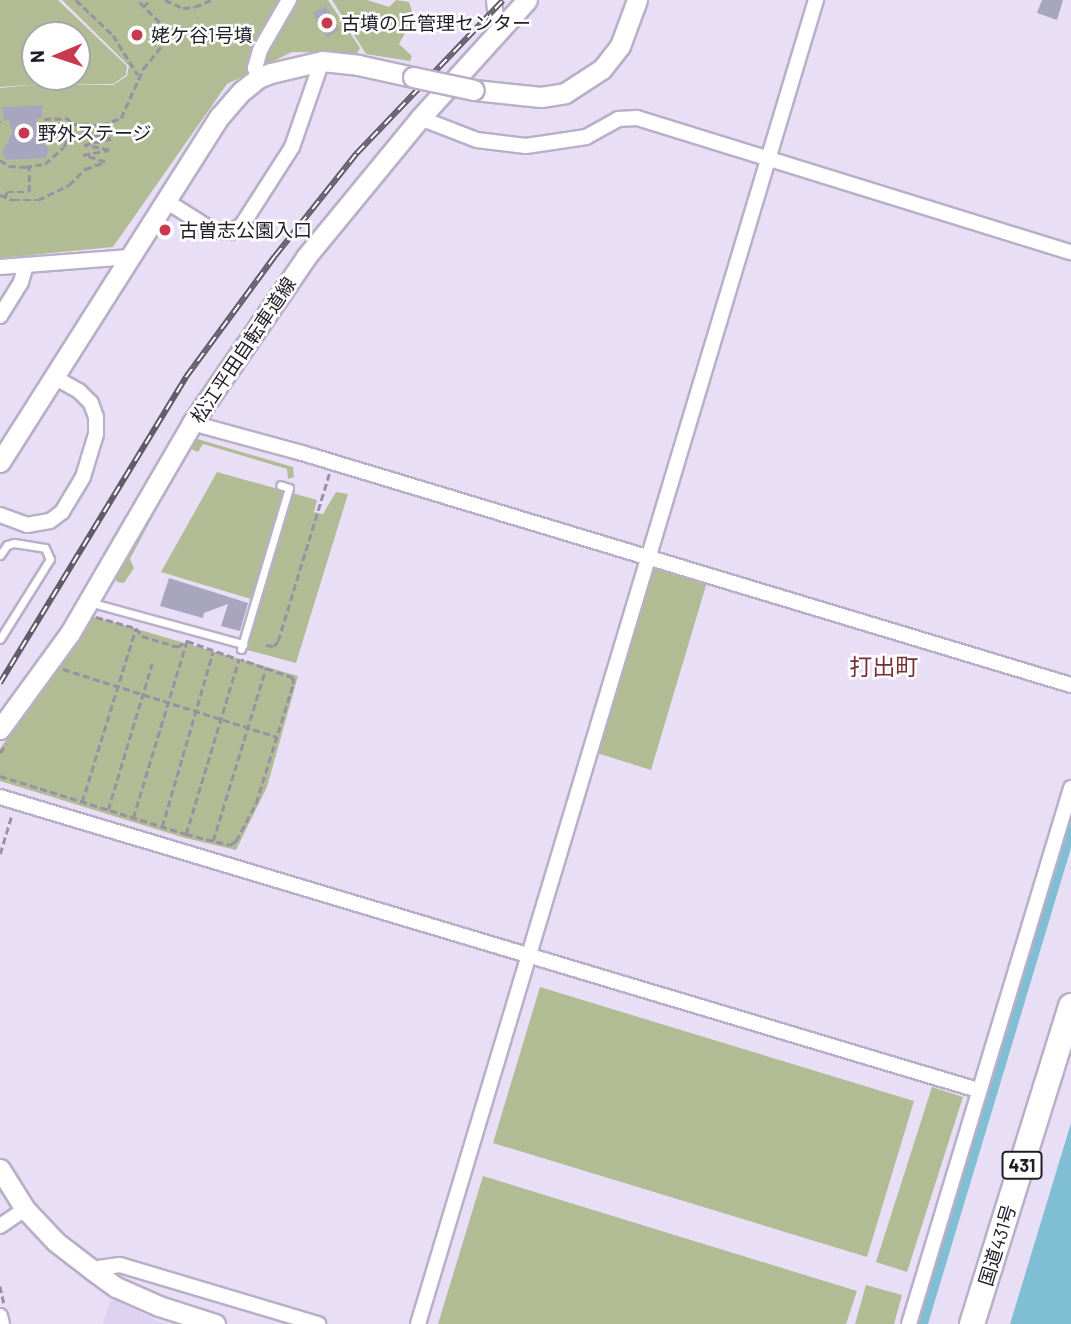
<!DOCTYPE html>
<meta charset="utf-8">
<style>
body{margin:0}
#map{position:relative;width:1071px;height:1324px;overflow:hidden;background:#e8dff7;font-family:Barlow,"Noto Sans JP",sans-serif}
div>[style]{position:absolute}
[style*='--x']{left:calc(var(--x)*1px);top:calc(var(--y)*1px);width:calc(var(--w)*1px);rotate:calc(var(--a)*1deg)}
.built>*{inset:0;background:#ded2f1}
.green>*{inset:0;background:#b1bc94}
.water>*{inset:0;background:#80bfd3}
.building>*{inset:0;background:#a8a6be}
.path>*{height:2.5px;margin-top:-1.25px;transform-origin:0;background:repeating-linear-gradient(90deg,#9891a3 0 7px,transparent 0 10.5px)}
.roads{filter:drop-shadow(2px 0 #b9b0c7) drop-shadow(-2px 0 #b9b0c7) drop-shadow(0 2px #b9b0c7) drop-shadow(0 -2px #b9b0c7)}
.lane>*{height:7px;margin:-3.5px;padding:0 3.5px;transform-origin:3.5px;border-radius:3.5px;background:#fff}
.street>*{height:14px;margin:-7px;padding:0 7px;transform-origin:7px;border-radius:7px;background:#fff}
.secondary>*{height:19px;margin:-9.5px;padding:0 9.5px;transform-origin:9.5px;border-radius:9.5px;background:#fff}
.highway>*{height:24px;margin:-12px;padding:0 12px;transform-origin:12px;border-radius:12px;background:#fff}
.rail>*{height:6px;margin-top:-3px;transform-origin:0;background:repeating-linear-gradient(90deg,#fff 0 10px,#615c6a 0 20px);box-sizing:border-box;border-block:2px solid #615c6a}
.bridges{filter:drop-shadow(2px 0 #b9b0c7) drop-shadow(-2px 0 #b9b0c7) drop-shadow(0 2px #b9b0c7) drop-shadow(0 -2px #b9b0c7)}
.secondary-bridge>*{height:19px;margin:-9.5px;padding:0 9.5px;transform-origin:9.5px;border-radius:9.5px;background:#fff}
.dots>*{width:19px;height:19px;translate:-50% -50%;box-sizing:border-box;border:4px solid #fff;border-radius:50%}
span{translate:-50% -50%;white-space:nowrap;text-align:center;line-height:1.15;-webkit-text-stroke:5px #fff;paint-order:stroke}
.shield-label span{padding:2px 5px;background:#fff;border:2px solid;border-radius:5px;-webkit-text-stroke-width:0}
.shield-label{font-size:18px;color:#201d26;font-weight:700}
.poi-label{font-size:19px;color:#201d26}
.left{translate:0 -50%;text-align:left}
.street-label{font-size:19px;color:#201d26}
.quarter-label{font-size:23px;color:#762f36}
.north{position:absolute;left:21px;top:21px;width:70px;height:70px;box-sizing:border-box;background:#fff;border:2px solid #a6a5a8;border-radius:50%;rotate:268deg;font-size:19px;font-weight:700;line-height:28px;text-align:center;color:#201d26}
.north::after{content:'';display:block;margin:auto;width:24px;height:32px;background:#c8384e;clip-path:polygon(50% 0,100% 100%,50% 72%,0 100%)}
</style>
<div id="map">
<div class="built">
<i style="clip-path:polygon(115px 1300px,160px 1322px,166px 1324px,103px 1324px,110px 1301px)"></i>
</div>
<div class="green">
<i style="clip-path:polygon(evenodd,0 0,58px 0,127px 66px,126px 75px,113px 84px,45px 84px,113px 85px,127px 76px,129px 66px,62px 0,328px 0,360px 48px,357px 53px,292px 52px,227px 84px,113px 247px,0 258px,0 88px,43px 84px,0 87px,0 0,35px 35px,77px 35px,77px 77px,35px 77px,35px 35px)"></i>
<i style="clip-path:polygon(332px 0,367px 0,389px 7px,396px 0,409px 2px,414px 17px,399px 44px,412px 56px,410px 61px,366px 54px)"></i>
<i style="clip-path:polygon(194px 438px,293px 467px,294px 477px,288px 479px,287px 469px,203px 444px,198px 452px,189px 448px,130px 559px,134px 568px,124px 583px,117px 582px,115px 575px)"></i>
<i style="clip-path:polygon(217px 472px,285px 491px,251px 599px,161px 572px)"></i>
<i style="clip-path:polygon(336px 492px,348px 494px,296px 663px,247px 650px,292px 493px,317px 500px,314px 512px,323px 514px)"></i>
<i style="clip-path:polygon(655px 565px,707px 582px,651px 770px,597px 753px,597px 746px)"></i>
<i style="clip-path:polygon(92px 616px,298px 676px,267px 787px,236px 850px,185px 838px,0 781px,0 749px)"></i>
<i style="clip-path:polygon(540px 987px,914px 1101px,867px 1257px,493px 1143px)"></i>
<i style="clip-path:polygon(932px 1087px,963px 1097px,907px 1272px,876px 1262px)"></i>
<i style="clip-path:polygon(483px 1176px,857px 1291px,846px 1324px,438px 1324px)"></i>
<i style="clip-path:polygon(866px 1285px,902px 1295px,894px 1324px,855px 1324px)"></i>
</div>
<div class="water">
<i style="clip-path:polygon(1071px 797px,1071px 848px,928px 1324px,911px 1324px)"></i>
<i style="clip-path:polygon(1071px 1123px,1071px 1324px,1010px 1324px)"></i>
</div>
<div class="building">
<i style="clip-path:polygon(1042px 0,1063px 0,1057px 20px,1037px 13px)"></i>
<i style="clip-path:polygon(326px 6px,339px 30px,327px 37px,313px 13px)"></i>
<i style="clip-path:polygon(42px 105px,42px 118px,36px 119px,37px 132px,49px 150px,46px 158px,7px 160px,2px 153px,12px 133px,9px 120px,4px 121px,2px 107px)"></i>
<i style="clip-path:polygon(169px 578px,248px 603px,240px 631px,221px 626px,228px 604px,204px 613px,203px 618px,160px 606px)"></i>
</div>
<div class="path">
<i style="--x:76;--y:0;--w:51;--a:43.4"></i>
<i style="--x:113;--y:35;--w:47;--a:58"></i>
<i style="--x:165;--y:0;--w:20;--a:24"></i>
<i style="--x:183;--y:8;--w:12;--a:-5"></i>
<i style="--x:195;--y:7;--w:17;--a:-24"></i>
<i style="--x:143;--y:7;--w:10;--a:-45"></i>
<i style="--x:44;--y:119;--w:23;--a:-2"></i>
<i style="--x:67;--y:118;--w:8;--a:45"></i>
<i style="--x:0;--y:122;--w:1;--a:0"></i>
<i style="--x:0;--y:160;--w:11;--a:34"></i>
<i style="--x:9;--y:166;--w:16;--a:4"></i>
<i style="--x:25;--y:167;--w:20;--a:-9"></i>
<i style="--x:45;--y:164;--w:25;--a:-42"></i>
<i style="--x:64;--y:147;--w:25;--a:-69"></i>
<i style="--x:73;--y:124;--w:29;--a:2"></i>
<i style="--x:102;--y:125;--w:20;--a:-20"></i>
<i style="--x:121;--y:118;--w:54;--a:-65.8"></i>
<i style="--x:143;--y:69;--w:38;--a:-51"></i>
<i style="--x:167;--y:39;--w:9;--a:-90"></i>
<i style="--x:167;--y:30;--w:42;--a:-135"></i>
<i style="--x:0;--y:195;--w:14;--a:21"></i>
<i style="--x:13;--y:200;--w:25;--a:0"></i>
<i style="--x:38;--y:200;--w:34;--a:-26"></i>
<i style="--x:69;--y:185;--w:23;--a:-45"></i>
<i style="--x:85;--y:169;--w:21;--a:-19"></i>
<i style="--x:105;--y:162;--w:23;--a:-162"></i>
<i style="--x:83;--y:155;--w:26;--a:-11"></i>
<i style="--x:109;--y:150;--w:25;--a:-169"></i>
<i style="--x:84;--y:145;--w:28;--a:-13"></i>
<i style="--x:111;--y:139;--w:28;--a:-167"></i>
<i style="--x:84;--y:133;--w:6;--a:-99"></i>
<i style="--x:5;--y:196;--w:4;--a:-63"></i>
<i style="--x:7;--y:192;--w:22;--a:0"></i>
<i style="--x:29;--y:192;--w:25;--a:-90"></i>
<i style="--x:96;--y:617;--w:41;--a:15.4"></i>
<i style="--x:136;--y:628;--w:10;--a:53"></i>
<i style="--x:142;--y:636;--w:37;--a:17"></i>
<i style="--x:177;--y:647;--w:12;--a:-31"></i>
<i style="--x:187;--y:641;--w:51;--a:19.5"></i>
<i style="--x:266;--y:645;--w:8;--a:7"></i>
<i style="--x:274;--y:646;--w:6;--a:-51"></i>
<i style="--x:278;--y:641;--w:175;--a:-73"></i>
<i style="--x:63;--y:669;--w:225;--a:17.6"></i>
<i style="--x:0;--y:753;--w:11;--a:-56"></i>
<i style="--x:0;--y:776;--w:195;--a:17.3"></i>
<i style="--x:186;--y:834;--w:45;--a:14"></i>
<i style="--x:230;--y:845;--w:7;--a:-34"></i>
<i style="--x:236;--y:841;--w:43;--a:-62.2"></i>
<i style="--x:256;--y:803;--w:125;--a:-72.7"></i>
<i style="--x:293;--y:684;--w:6;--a:-90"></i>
<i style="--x:293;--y:678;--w:55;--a:-160.9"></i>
<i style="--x:82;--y:802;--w:182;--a:-72.8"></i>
<i style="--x:108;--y:810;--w:153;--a:-73.3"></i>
<i style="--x:133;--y:818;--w:186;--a:-73.1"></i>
<i style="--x:162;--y:827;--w:182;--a:-73.8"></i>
<i style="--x:186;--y:834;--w:183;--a:-73.2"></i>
<i style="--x:213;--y:841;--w:181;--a:-73"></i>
<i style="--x:0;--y:854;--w:42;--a:-73.3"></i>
<i style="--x:0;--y:1286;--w:18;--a:77"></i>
</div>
<div class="roads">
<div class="lane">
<i style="--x:0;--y:555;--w:12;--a:-55"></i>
<i style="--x:7;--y:545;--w:7;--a:-16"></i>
<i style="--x:14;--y:543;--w:31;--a:9"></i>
<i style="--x:45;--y:548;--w:12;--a:66"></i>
<i style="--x:50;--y:559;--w:94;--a:122"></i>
<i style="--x:89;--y:602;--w:160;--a:15.3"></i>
<i style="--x:241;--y:649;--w:168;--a:-73.4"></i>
<i style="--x:289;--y:488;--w:9;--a:-162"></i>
</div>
<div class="street">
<i style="--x:494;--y:0;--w:18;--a:84"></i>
<i style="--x:496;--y:18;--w:9;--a:58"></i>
<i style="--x:258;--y:78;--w:10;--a:-107"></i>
<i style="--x:255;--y:68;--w:19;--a:-74"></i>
<i style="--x:260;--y:50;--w:58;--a:-59.9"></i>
<i style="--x:420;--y:118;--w:61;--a:21.1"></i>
<i style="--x:477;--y:140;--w:49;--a:7"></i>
<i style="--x:526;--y:146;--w:61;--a:-8.5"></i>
<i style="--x:586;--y:137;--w:37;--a:-29"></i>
<i style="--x:618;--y:119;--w:19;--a:-3"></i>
<i style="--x:637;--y:118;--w:454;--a:17.2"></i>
<i style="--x:166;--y:201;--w:54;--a:32.2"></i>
<i style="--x:212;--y:230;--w:19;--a:6"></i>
<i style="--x:231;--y:232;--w:13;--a:-32"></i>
<i style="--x:242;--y:225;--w:93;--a:-57.3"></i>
<i style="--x:292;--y:147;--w:91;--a:-70.8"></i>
<i style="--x:0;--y:267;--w:130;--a:-4.4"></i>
<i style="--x:0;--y:316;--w:40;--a:-58"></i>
<i style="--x:21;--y:282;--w:18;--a:-74"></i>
<i style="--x:192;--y:423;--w:114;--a:15.3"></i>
<i style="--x:302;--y:453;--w:803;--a:16.79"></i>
<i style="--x:0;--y:515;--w:29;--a:20"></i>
<i style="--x:27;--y:525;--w:23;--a:-10"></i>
<i style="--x:50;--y:521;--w:15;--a:-37"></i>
<i style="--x:62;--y:512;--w:41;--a:-59"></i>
<i style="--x:83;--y:477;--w:45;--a:-73.2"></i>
<i style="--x:96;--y:434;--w:17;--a:-90"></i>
<i style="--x:96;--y:417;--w:15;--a:-110"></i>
<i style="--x:91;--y:403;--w:17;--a:-135"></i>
<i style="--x:79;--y:391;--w:29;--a:-151"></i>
<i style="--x:0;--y:797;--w:1021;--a:16.68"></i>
<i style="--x:0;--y:1226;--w:30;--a:-34"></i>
<i style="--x:91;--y:1269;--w:29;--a:-8"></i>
<i style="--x:120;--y:1265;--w:207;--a:16.6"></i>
<i style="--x:0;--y:1316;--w:8;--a:76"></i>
<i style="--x:418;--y:1324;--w:1383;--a:-73.27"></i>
<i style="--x:909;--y:1324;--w:560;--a:-73.18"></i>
</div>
<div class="secondary">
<i style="--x:474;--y:90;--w:67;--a:6"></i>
<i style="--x:541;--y:97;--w:24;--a:-9"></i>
<i style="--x:565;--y:93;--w:44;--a:-33"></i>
<i style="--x:602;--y:69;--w:29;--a:-52"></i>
<i style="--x:620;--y:46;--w:49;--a:-69.7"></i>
<i style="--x:0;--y:462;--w:410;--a:-57.6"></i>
<i style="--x:220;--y:116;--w:33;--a:-49"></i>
<i style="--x:242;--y:91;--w:21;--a:-39"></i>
<i style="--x:258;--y:78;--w:14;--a:-21"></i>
<i style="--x:271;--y:73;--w:52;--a:-13.2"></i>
<i style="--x:322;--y:61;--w:36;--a:6"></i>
<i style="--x:358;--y:65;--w:56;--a:12.3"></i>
<i style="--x:0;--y:729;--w:119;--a:-53.9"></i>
<i style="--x:70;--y:633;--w:243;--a:-59.8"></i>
<i style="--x:192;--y:423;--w:201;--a:-55.5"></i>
<i style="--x:306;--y:257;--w:180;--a:-50.6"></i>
<i style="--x:420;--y:118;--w:159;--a:-47.8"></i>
<i style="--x:0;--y:1169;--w:47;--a:58"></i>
<i style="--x:25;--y:1209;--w:45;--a:46.8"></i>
<i style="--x:56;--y:1242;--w:44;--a:37.6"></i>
<i style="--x:91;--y:1269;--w:31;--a:36"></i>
<i style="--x:116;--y:1287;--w:47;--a:23.8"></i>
<i style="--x:159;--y:1306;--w:59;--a:17.8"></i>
</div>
<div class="highway">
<i style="--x:972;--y:1324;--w:333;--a:-72.7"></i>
</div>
</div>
<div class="rail">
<i style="--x:0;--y:683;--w:358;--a:-58.7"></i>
<i style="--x:186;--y:377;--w:150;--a:-53.7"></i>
<i style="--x:275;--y:256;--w:132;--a:-51.5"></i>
<i style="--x:357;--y:153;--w:211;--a:-46.3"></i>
</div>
<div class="bridges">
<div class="secondary-bridge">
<i style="--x:413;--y:77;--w:62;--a:12"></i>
</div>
</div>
<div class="dots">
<i style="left:327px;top:23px;background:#c8384e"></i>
<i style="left:137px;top:35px;background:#c8384e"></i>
<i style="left:24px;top:133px;background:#c8384e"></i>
<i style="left:165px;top:230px;background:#c8384e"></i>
</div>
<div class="shield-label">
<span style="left:1022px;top:1165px">431</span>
</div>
<div class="poi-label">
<span class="left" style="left:341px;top:23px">古墳の丘管理センター</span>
<span class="left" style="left:151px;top:35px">姥ケ谷1号墳</span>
<span class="left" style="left:38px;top:133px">野外ステージ</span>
<span class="left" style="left:179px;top:230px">古曽志公園入口</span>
</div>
<div class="street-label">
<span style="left:243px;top:350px;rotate:-56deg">松江平田自転車道線</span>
<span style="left:997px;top:1245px;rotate:-73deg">国道431号</span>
</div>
<div class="quarter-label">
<span style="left:884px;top:666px">打出町</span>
</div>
<div class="north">N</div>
</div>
